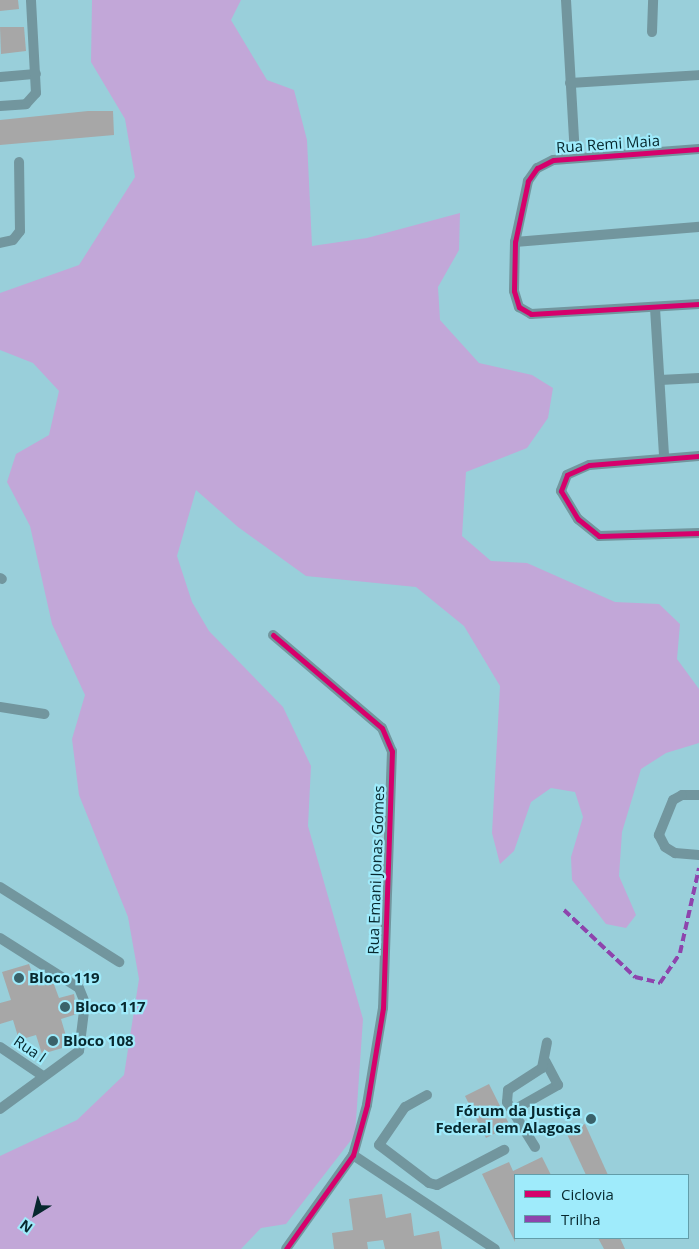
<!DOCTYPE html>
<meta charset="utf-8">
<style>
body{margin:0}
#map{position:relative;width:699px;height:1249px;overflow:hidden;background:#99cfda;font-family:"Open Sans",sans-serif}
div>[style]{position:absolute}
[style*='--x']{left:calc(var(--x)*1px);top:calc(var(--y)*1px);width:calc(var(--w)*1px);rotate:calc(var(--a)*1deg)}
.green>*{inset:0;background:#c2a7d8}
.building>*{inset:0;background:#a7a7a7}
.minor>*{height:10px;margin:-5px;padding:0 5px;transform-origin:5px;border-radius:5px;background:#72969e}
.quiet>*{height:4px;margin-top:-2px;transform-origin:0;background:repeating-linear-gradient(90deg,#8e44ad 0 8px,transparent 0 12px)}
.cycleway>*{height:5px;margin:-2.5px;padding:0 2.5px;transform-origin:2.5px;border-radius:2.5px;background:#d6006c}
.dots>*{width:14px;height:14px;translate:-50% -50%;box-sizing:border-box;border:2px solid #9febfb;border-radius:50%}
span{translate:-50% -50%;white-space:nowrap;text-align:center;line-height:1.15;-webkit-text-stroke:4.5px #9febfb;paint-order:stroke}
.street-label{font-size:15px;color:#07282e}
.poi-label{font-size:15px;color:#07282e;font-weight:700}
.left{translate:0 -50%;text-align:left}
.right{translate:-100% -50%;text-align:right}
.legend{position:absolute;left:514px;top:1174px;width:175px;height:65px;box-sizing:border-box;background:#9febfb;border:1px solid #629da9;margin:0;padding:6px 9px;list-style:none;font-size:15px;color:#07282e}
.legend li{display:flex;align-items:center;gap:10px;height:25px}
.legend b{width:25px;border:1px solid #629da9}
.north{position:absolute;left:10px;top:1189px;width:50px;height:50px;-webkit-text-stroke:4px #9febfb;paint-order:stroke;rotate:216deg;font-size:14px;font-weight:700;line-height:20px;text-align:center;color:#07282e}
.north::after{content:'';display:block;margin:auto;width:18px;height:22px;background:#07282e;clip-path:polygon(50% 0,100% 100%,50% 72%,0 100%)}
</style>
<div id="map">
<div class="green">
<i style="clip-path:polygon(92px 0,241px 0,231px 20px,267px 80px,294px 90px,307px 140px,312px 246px,367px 238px,460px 213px,459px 250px,438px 287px,440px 320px,479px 363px,532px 375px,553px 388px,548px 418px,527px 448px,466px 472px,462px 536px,491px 561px,527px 563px,615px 602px,659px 604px,680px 624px,677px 659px,699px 689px,699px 743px,666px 753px,641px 769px,622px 832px,619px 876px,636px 915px,626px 928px,606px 924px,572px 880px,571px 857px,583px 817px,575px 792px,551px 788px,531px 802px,514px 851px,500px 864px,492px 833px,500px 686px,464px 626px,416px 587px,306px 576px,238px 527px,196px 490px,177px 556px,192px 602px,209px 631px,283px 707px,311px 766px,308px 826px,363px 1019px,355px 1135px,286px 1224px,261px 1228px,241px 1249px,0 1249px,0 1156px,77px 1120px,124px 1075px,139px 979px,128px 917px,79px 795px,72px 739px,85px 695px,52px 624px,30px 526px,7px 482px,16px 454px,49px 435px,59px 391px,33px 363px,0 350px,0 293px,79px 265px,135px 177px,125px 119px,91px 62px)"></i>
</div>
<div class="building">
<i style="clip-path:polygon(0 0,18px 0,19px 9px,0 11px)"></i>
<i style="clip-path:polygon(0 27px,24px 27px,26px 51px,1px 54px)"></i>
<i style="clip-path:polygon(88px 111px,113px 111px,114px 135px,0 145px,0 120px)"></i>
<i style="clip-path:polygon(29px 964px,36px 984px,52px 979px,59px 998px,74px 994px,77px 1014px,61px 1019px,69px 1046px,42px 1054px,36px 1035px,19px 1040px,13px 1020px,0 1024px,0 1003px,11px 1000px,2px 972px)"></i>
<i style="clip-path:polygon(489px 1084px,510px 1126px,486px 1138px,465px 1096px)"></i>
<i style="clip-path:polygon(585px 1124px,608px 1175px,586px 1175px,566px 1132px)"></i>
<i style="clip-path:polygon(542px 1157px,551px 1175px,515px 1175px,515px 1242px,482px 1174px,509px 1162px,513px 1171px)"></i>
<i style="clip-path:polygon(382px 1194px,386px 1218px,411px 1213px,414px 1236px,439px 1231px,442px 1249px,385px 1249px,383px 1240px,367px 1242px,368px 1249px,334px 1249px,332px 1233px,353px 1230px,349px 1199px)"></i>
<i style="clip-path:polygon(598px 1238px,620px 1238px,625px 1249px,604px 1249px)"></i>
</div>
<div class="minor">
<i style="--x:566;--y:0;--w:158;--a:86.7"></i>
<i style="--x:652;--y:32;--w:32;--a:-88"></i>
<i style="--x:0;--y:77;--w:36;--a:-5"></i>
<i style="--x:570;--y:83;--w:129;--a:-3.5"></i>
<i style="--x:0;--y:106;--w:26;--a:-4"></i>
<i style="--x:26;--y:104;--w:15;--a:-48"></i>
<i style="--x:36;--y:93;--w:93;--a:-93.1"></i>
<i style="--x:699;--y:149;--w:146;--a:175.7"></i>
<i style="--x:553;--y:160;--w:18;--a:153"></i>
<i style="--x:537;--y:168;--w:16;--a:125"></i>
<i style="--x:528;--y:181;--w:62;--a:102"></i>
<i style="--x:515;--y:242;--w:49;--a:91.2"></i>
<i style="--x:514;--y:291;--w:17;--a:73"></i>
<i style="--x:519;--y:307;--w:14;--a:30"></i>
<i style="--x:531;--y:314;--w:168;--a:-3.4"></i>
<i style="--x:515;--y:242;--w:185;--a:-4.7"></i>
<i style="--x:0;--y:243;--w:13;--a:-13"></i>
<i style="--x:13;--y:240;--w:11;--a:-52"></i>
<i style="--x:20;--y:231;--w:69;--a:-90.8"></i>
<i style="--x:655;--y:308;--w:149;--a:86.5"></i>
<i style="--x:660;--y:380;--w:39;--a:-3"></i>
<i style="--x:699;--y:456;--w:110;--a:175.3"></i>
<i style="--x:589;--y:465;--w:24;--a:156"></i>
<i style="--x:567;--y:475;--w:17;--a:111"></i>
<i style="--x:561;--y:491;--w:33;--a:59"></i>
<i style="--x:578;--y:519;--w:27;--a:39"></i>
<i style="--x:599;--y:536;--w:100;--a:-1.7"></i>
<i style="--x:0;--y:578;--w:2;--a:27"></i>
<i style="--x:273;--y:635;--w:143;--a:40.5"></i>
<i style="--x:382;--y:728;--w:25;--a:67"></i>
<i style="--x:392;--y:751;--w:257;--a:92"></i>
<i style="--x:383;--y:1008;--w:98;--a:99.4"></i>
<i style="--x:367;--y:1105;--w:52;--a:105.6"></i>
<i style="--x:353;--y:1155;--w:115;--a:125.5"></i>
<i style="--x:0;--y:707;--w:45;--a:9"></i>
<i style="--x:699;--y:795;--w:17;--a:180"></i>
<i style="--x:682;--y:795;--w:10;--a:151"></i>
<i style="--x:673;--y:800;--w:38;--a:112"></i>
<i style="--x:659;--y:835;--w:13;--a:63"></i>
<i style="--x:665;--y:847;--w:12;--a:31"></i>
<i style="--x:675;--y:853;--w:24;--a:5"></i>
<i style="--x:0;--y:887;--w:141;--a:32.2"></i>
<i style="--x:0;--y:938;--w:93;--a:32.3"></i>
<i style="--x:79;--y:988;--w:16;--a:68"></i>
<i style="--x:85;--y:1003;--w:48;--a:97.1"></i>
<i style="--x:79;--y:1051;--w:98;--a:143.7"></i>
<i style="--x:0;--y:1047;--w:52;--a:34"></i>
<i style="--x:427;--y:1095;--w:25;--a:151"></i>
<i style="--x:405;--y:1107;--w:46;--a:124.4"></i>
<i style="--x:379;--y:1145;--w:63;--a:37.2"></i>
<i style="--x:429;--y:1183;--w:8;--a:14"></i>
<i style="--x:437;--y:1185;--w:76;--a:-27.6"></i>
<i style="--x:512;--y:1111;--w:53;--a:-29.5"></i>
<i style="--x:558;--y:1085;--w:27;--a:-118"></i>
<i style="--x:535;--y:1147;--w:53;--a:-121.9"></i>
<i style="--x:507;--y:1102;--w:12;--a:-85"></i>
<i style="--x:508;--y:1090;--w:40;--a:-32.9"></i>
<i style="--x:542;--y:1068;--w:26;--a:-79"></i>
<i style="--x:353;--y:1155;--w:170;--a:33.5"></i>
</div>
<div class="quiet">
<i style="--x:564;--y:910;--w:98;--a:43.3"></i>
<i style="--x:635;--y:977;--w:26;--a:13"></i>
<i style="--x:660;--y:983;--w:36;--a:-56"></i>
<i style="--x:680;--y:953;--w:87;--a:-77.4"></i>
</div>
<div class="cycleway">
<i style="--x:699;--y:149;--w:146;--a:175.7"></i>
<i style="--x:553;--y:160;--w:18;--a:153"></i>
<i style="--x:537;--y:168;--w:16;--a:125"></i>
<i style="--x:528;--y:181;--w:62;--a:102"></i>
<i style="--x:515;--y:242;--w:49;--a:91.2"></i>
<i style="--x:514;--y:291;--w:17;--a:73"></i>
<i style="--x:519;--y:307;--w:14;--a:30"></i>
<i style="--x:531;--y:314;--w:168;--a:-3.4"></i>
<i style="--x:699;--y:456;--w:110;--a:175.3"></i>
<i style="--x:589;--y:465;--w:24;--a:156"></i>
<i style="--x:567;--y:475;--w:17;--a:111"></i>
<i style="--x:561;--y:491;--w:33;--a:59"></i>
<i style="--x:578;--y:519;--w:27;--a:39"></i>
<i style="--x:599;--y:536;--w:100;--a:-1.7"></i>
<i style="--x:273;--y:635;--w:143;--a:40.5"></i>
<i style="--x:382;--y:728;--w:25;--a:67"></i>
<i style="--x:392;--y:751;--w:257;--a:92"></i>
<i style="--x:383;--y:1008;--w:98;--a:99.4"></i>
<i style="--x:367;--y:1105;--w:52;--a:105.6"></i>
<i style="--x:353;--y:1155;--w:115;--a:125.5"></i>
</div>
<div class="dots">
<i style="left:19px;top:978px;background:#3a626a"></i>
<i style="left:65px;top:1007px;background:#3a626a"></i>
<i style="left:53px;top:1041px;background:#3a626a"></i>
<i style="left:591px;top:1119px;background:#3a626a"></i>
</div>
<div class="street-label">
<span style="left:608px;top:144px;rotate:-4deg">Rua Remi Maia</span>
<span style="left:376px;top:870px;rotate:-88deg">Rua Emani Jonas Gomes</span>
<span style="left:30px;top:1049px;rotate:34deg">Rua I</span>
</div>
<div class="poi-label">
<span class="left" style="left:29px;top:978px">Bloco 119</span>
<span class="left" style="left:75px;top:1007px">Bloco 117</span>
<span class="left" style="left:63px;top:1041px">Bloco 108</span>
<span class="right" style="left:581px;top:1119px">Fórum da Justiça<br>Federal em Alagoas</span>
</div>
<ul class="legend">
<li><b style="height:6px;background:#d6006c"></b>Ciclovia</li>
<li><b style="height:6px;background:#8e44ad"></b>Trilha</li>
</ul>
<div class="north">N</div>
</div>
